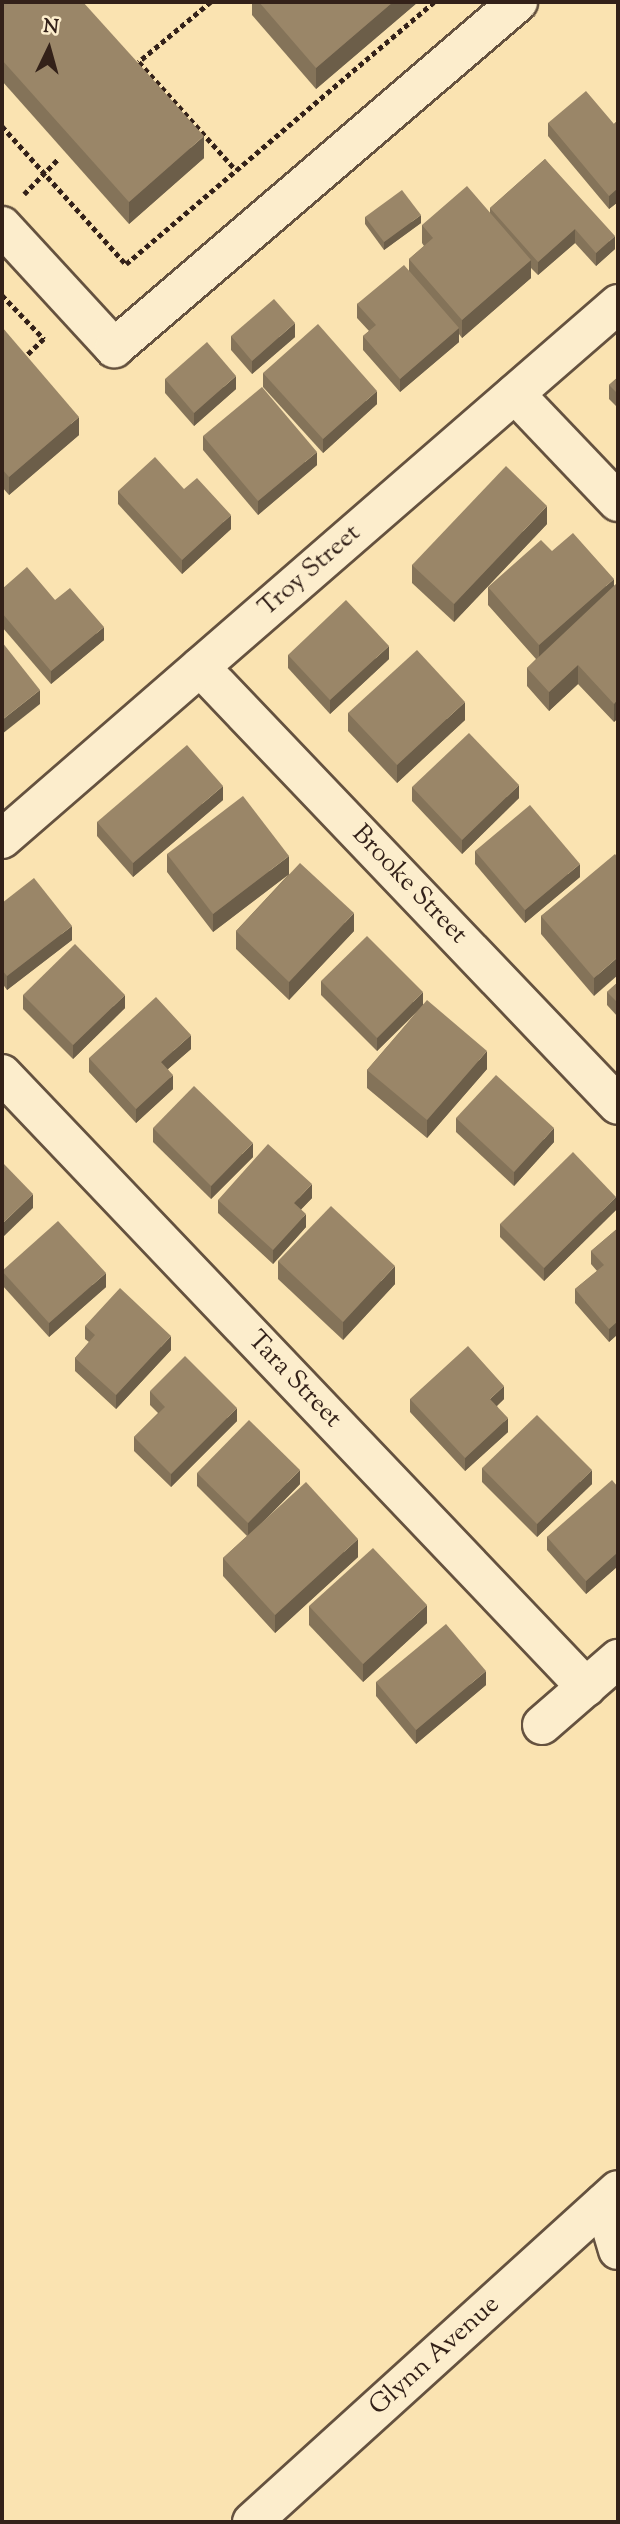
<!DOCTYPE html>
<style>
body{margin:0}
#map{position:relative;width:620px;height:2524px;overflow:hidden;background:#fae3b1;font-family:"Sorts Mill Goudy",serif}
div>[style]{position:absolute}
[style*='--x']{left:calc(var(--x)*1px);top:calc(var(--y)*1px);width:calc(var(--w)*1px);rotate:calc(var(--a)*1deg)}
.path>*{height:4.5px;margin-top:-2.25px;transform-origin:0;background:repeating-linear-gradient(90deg,#332119 0 5px,transparent 0 8.5px)}
.roads{filter:drop-shadow(2px 0 #65523f) drop-shadow(-2px 0 #65523f) drop-shadow(0 2px #65523f) drop-shadow(0 -2px #65523f)}
.minor>*{height:38px;margin:-19px;padding:0 19px;transform-origin:19px;border-radius:19px;background:#fcedcc}
.wall>*{inset:0;background:#847359}
.shaded-wall>*{inset:0;background:#6c5e49}
.building>*{inset:0;background:#9a8668}
span{translate:-50% -50%;white-space:nowrap;text-align:center;line-height:1.15;-webkit-text-stroke:5px #fcedcc;paint-order:stroke}
.street-label{font-size:26px;color:#332119}
.frame{position:absolute;inset:0;border:4px solid #332119;pointer-events:none}
.north{position:absolute;left:14px;top:14px;width:70px;height:70px;-webkit-text-stroke:5px #fcedcc;paint-order:stroke;rotate:5deg;font-size:19px;font-weight:700;line-height:28px;text-align:center;color:#332119}
.north::after{content:'';display:block;margin:auto;width:24px;height:32px;background:#332119;clip-path:polygon(50% 0,100% 100%,50% 72%,0 100%)}
</style>
<div id="map">
<div class="path">
<i style="--x:211;--y:2;--w:94;--a:140.2"></i>
<i style="--x:139;--y:62;--w:145;--a:48.1"></i>
<i style="--x:2;--y:126;--w:186;--a:48.1"></i>
<i style="--x:126;--y:264;--w:404;--a:-40.4"></i>
<i style="--x:24;--y:194;--w:50;--a:-45.8"></i>
<i style="--x:2;--y:295;--w:61;--a:46.3"></i>
<i style="--x:44;--y:339;--w:29;--a:136"></i>
</div>
<div class="roads">
<div class="minor">
<i style="--x:2;--y:226;--w:166;--a:47.4"></i>
<i style="--x:114;--y:348;--w:532;--a:-40.58"></i>
<i style="--x:515;--y:394;--w:149;--a:46.4"></i>
<i style="--x:200;--y:667;--w:605;--a:46.34"></i>
<i style="--x:2;--y:839;--w:816;--a:-40.97"></i>
<i style="--x:2;--y:1074;--w:847;--a:46.39"></i>
<i style="--x:542;--y:1725;--w:101;--a:-41"></i>
<i style="--x:604;--y:2203;--w:49;--a:73.4"></i>
<i style="--x:252;--y:2522;--w:494;--a:-42.2"></i>
</div>
</div>
<div class="wall">
<i style="clip-path:polygon(2px 2px,204px 158px,129px 224px,2px 81px)"></i>
<i style="clip-path:polygon(252px 2px,418px 2px,316px 89px,252px 15px)"></i>
<i style="clip-path:polygon(618px 120px,618px 202px,609px 209px,548px 136px,548px 123px,614px 124px)"></i>
<i style="clip-path:polygon(545px 159px,615px 249px,596px 266px,575px 243px,538px 275px,531px 268px,531px 278px,462px 338px,459px 334px,459px 342px,400px 392px,363px 350px,363px 336px,369px 331px,357px 318px,357px 304px,409px 271px,409px 259px,424px 246px,422px 243px,422px 225px,490px 213px,490px 208px)"></i>
<i style="clip-path:polygon(365px 217px,421px 223px,384px 250px,365px 224px)"></i>
<i style="clip-path:polygon(2px 327px,79px 435px,9px 495px,2px 487px)"></i>
<i style="clip-path:polygon(231px 336px,295px 337px,252px 374px,231px 350px)"></i>
<i style="clip-path:polygon(263px 373px,377px 404px,323px 453px,263px 387px)"></i>
<i style="clip-path:polygon(618px 377px,618px 408px,609px 399px,609px 385px)"></i>
<i style="clip-path:polygon(165px 379px,236px 389px,194px 426px,165px 393px)"></i>
<i style="clip-path:polygon(203px 436px,317px 465px,258px 515px,203px 450px)"></i>
<i style="clip-path:polygon(184px 489px,231px 529px,182px 574px,118px 504px,118px 491px)"></i>
<i style="clip-path:polygon(547px 524px,454px 622px,412px 583px,412px 565px)"></i>
<i style="clip-path:polygon(618px 584px,618px 718px,614px 722px,578px 684px,549px 711px,527px 686px,527px 668px,536px 659px,488px 605px,488px 587px,614px 586px)"></i>
<i style="clip-path:polygon(2px 589px,55px 600px,104px 640px,51px 684px,2px 627px)"></i>
<i style="clip-path:polygon(288px 655px,389px 659px,330px 714px,288px 668px)"></i>
<i style="clip-path:polygon(348px 713px,465px 720px,397px 783px,348px 731px)"></i>
<i style="clip-path:polygon(412px 787px,519px 798px,462px 854px,412px 801px)"></i>
<i style="clip-path:polygon(223px 800px,133px 877px,97px 836px,97px 822px)"></i>
<i style="clip-path:polygon(475px 851px,580px 877px,525px 923px,475px 864px)"></i>
<i style="clip-path:polygon(167px 854px,289px 874px,354px 931px,289px 1000px,236px 949px,236px 931px,288px 875px,213px 932px,167px 872px)"></i>
<i style="clip-path:polygon(618px 858px,594px 996px,541px 934px,541px 916px)"></i>
<i style="clip-path:polygon(2px 903px,72px 940px,7px 990px,2px 983px)"></i>
<i style="clip-path:polygon(321px 981px,423px 1004px,487px 1069px,427px 1138px,367px 1088px,367px 1070px,417px 1012px,377px 1051px,321px 995px)"></i>
<i style="clip-path:polygon(618px 982px,618px 1017px,607px 1005px,607px 992px)"></i>
<i style="clip-path:polygon(23px 995px,125px 1008px,73px 1059px,23px 1009px)"></i>
<i style="clip-path:polygon(191px 1049px,168px 1069px,173px 1089px,136px 1123px,89px 1072px,89px 1058px)"></i>
<i style="clip-path:polygon(456px 1118px,554px 1142px,514px 1186px,456px 1132px)"></i>
<i style="clip-path:polygon(153px 1128px,253px 1157px,211px 1199px,153px 1142px)"></i>
<i style="clip-path:polygon(312px 1198px,301px 1209px,306px 1227px,273px 1264px,218px 1213px,218px 1200px)"></i>
<i style="clip-path:polygon(616px 1210px,544px 1281px,500px 1237px,500px 1224px)"></i>
<i style="clip-path:polygon(618px 1228px,618px 1334px,609px 1342px,575px 1303px,575px 1289px,597px 1271px,591px 1264px,591px 1251px)"></i>
<i style="clip-path:polygon(278px 1261px,395px 1284px,343px 1340px,278px 1279px)"></i>
<i style="clip-path:polygon(2px 1271px,106px 1287px,49px 1337px,2px 1285px)"></i>
<i style="clip-path:polygon(85px 1326px,171px 1350px,116px 1409px,75px 1371px,75px 1358px,89px 1342px,85px 1339px)"></i>
<i style="clip-path:polygon(150px 1391px,237px 1421px,171px 1487px,134px 1451px,134px 1437px,158px 1413px,150px 1405px)"></i>
<i style="clip-path:polygon(410px 1399px,504px 1399px,497px 1406px,508px 1432px,465px 1471px,410px 1412px)"></i>
<i style="clip-path:polygon(482px 1468px,592px 1484px,537px 1537px,482px 1482px)"></i>
<i style="clip-path:polygon(197px 1473px,300px 1484px,263px 1522px,358px 1557px,275px 1633px,223px 1576px,223px 1558px,247px 1536px,197px 1486px)"></i>
<i style="clip-path:polygon(618px 1487px,618px 1566px,586px 1594px,547px 1550px,547px 1537px)"></i>
<i style="clip-path:polygon(309px 1606px,427px 1623px,363px 1682px,309px 1625px)"></i>
<i style="clip-path:polygon(376px 1682px,486px 1685px,416px 1744px,376px 1696px)"></i>
</div>
<div class="shaded-wall">
<i style="clip-path:polygon(393px 2px,418px 2px,316px 89px,316px 68px)"></i>
<i style="clip-path:polygon(204px 136px,204px 158px,129px 224px,129px 202px)"></i>
<i style="clip-path:polygon(618px 188px,618px 202px,609px 209px,609px 196px)"></i>
<i style="clip-path:polygon(421px 215px,421px 223px,384px 250px,384px 242px)"></i>
<i style="clip-path:polygon(575px 229px,575px 243px,538px 275px,538px 262px)"></i>
<i style="clip-path:polygon(615px 236px,615px 249px,596px 266px,596px 253px)"></i>
<i style="clip-path:polygon(531px 260px,531px 278px,462px 338px,462px 320px)"></i>
<i style="clip-path:polygon(295px 323px,295px 337px,252px 374px,252px 361px)"></i>
<i style="clip-path:polygon(459px 328px,459px 342px,400px 392px,400px 379px)"></i>
<i style="clip-path:polygon(236px 376px,236px 389px,194px 426px,194px 413px)"></i>
<i style="clip-path:polygon(377px 391px,377px 404px,323px 453px,323px 439px)"></i>
<i style="clip-path:polygon(79px 417px,79px 435px,9px 495px,9px 477px)"></i>
<i style="clip-path:polygon(317px 452px,317px 465px,258px 515px,258px 501px)"></i>
<i style="clip-path:polygon(547px 506px,547px 524px,454px 622px,454px 604px)"></i>
<i style="clip-path:polygon(231px 515px,231px 529px,182px 574px,182px 560px)"></i>
<i style="clip-path:polygon(614px 579px,614px 598px,539px 663px,539px 645px)"></i>
<i style="clip-path:polygon(104px 627px,104px 640px,51px 684px,51px 671px)"></i>
<i style="clip-path:polygon(389px 646px,389px 659px,330px 714px,330px 700px)"></i>
<i style="clip-path:polygon(578px 665px,578px 684px,549px 711px,549px 692px)"></i>
<i style="clip-path:polygon(40px 690px,40px 704px,2px 734px,2px 720px)"></i>
<i style="clip-path:polygon(618px 699px,618px 718px,614px 722px,614px 704px)"></i>
<i style="clip-path:polygon(465px 702px,465px 720px,397px 783px,397px 765px)"></i>
<i style="clip-path:polygon(519px 785px,519px 798px,462px 854px,462px 840px)"></i>
<i style="clip-path:polygon(223px 786px,223px 800px,133px 877px,133px 863px)"></i>
<i style="clip-path:polygon(289px 856px,289px 874px,213px 932px,213px 914px)"></i>
<i style="clip-path:polygon(580px 864px,580px 877px,525px 923px,525px 910px)"></i>
<i style="clip-path:polygon(354px 913px,354px 931px,289px 1000px,289px 982px)"></i>
<i style="clip-path:polygon(72px 926px,72px 940px,7px 990px,7px 976px)"></i>
<i style="clip-path:polygon(618px 957px,618px 975px,594px 996px,594px 978px)"></i>
<i style="clip-path:polygon(423px 992px,423px 1005px,377px 1051px,377px 1038px)"></i>
<i style="clip-path:polygon(125px 995px,125px 1008px,73px 1059px,73px 1045px)"></i>
<i style="clip-path:polygon(191px 1035px,191px 1049px,161px 1075px,161px 1062px)"></i>
<i style="clip-path:polygon(487px 1051px,487px 1069px,427px 1138px,427px 1120px)"></i>
<i style="clip-path:polygon(173px 1075px,173px 1089px,136px 1123px,136px 1109px)"></i>
<i style="clip-path:polygon(554px 1128px,554px 1142px,514px 1186px,514px 1172px)"></i>
<i style="clip-path:polygon(253px 1143px,253px 1157px,211px 1199px,211px 1186px)"></i>
<i style="clip-path:polygon(312px 1184px,312px 1198px,294px 1217px,294px 1203px)"></i>
<i style="clip-path:polygon(33px 1194px,33px 1208px,2px 1238px,2px 1224px)"></i>
<i style="clip-path:polygon(616px 1197px,616px 1210px,544px 1281px,544px 1268px)"></i>
<i style="clip-path:polygon(306px 1214px,306px 1227px,273px 1264px,273px 1250px)"></i>
<i style="clip-path:polygon(395px 1266px,395px 1284px,343px 1340px,343px 1322px)"></i>
<i style="clip-path:polygon(106px 1273px,106px 1287px,49px 1337px,49px 1323px)"></i>
<i style="clip-path:polygon(618px 1321px,618px 1334px,609px 1342px,609px 1329px)"></i>
<i style="clip-path:polygon(171px 1336px,171px 1350px,116px 1409px,116px 1395px)"></i>
<i style="clip-path:polygon(504px 1386px,504px 1399px,490px 1412px,490px 1399px)"></i>
<i style="clip-path:polygon(237px 1408px,237px 1421px,171px 1487px,171px 1474px)"></i>
<i style="clip-path:polygon(508px 1418px,508px 1432px,465px 1471px,465px 1458px)"></i>
<i style="clip-path:polygon(300px 1470px,300px 1484px,248px 1537px,248px 1523px)"></i>
<i style="clip-path:polygon(592px 1470px,592px 1484px,537px 1537px,537px 1524px)"></i>
<i style="clip-path:polygon(358px 1539px,358px 1557px,275px 1633px,275px 1615px)"></i>
<i style="clip-path:polygon(618px 1552px,618px 1566px,586px 1594px,586px 1581px)"></i>
<i style="clip-path:polygon(427px 1605px,427px 1623px,363px 1682px,363px 1664px)"></i>
<i style="clip-path:polygon(486px 1671px,486px 1685px,416px 1744px,416px 1730px)"></i>
</div>
<div class="building">
<i style="clip-path:polygon(2px 2px,83px 2px,204px 136px,129px 202px,2px 60px)"></i>
<i style="clip-path:polygon(259px 2px,393px 2px,316px 68px)"></i>
<i style="clip-path:polygon(586px 91px,614px 124px,618px 120px,618px 188px,609px 196px,548px 123px)"></i>
<i style="clip-path:polygon(545px 159px,615px 236px,596px 253px,575px 229px,538px 262px,490px 208px)"></i>
<i style="clip-path:polygon(467px 186px,531px 260px,462px 320px,409px 259px,433px 238px,422px 225px)"></i>
<i style="clip-path:polygon(402px 190px,421px 215px,384px 242px,365px 217px)"></i>
<i style="clip-path:polygon(404px 265px,459px 328px,400px 379px,363px 336px,376px 325px,357px 304px)"></i>
<i style="clip-path:polygon(274px 299px,295px 323px,252px 361px,231px 336px)"></i>
<i style="clip-path:polygon(318px 324px,377px 391px,323px 439px,263px 373px)"></i>
<i style="clip-path:polygon(2px 327px,79px 417px,9px 477px,2px 469px)"></i>
<i style="clip-path:polygon(207px 342px,236px 376px,194px 413px,165px 379px)"></i>
<i style="clip-path:polygon(618px 377px,618px 394px,609px 385px)"></i>
<i style="clip-path:polygon(262px 387px,317px 452px,258px 501px,203px 436px)"></i>
<i style="clip-path:polygon(155px 457px,184px 489px,197px 478px,231px 515px,182px 560px,118px 491px)"></i>
<i style="clip-path:polygon(506px 466px,547px 506px,454px 604px,412px 565px)"></i>
<i style="clip-path:polygon(573px 533px,614px 579px,539px 645px,488px 587px,541px 540px,552px 551px)"></i>
<i style="clip-path:polygon(27px 567px,55px 600px,70px 588px,104px 627px,51px 671px,2px 613px,2px 589px)"></i>
<i style="clip-path:polygon(617px 583px,618px 699px,614px 704px,578px 665px,549px 692px,527px 668px)"></i>
<i style="clip-path:polygon(346px 600px,389px 646px,330px 700px,288px 655px)"></i>
<i style="clip-path:polygon(2px 642px,40px 690px,2px 720px)"></i>
<i style="clip-path:polygon(417px 650px,465px 702px,397px 765px,348px 713px)"></i>
<i style="clip-path:polygon(469px 733px,519px 785px,462px 840px,412px 787px)"></i>
<i style="clip-path:polygon(187px 745px,223px 786px,133px 863px,97px 822px)"></i>
<i style="clip-path:polygon(243px 796px,289px 856px,213px 914px,167px 854px)"></i>
<i style="clip-path:polygon(530px 805px,580px 864px,525px 910px,475px 851px)"></i>
<i style="clip-path:polygon(615px 854px,618px 858px,618px 957px,594px 978px,541px 916px)"></i>
<i style="clip-path:polygon(300px 863px,354px 913px,289px 982px,236px 931px)"></i>
<i style="clip-path:polygon(34px 878px,72px 926px,7px 976px,2px 970px,2px 903px)"></i>
<i style="clip-path:polygon(367px 936px,423px 992px,377px 1038px,321px 981px)"></i>
<i style="clip-path:polygon(75px 944px,125px 995px,73px 1045px,23px 995px)"></i>
<i style="clip-path:polygon(618px 982px,618px 1003px,607px 992px)"></i>
<i style="clip-path:polygon(156px 997px,191px 1035px,161px 1062px,173px 1075px,136px 1109px,89px 1058px)"></i>
<i style="clip-path:polygon(427px 1000px,487px 1051px,427px 1120px,367px 1070px)"></i>
<i style="clip-path:polygon(496px 1075px,554px 1128px,514px 1172px,456px 1118px)"></i>
<i style="clip-path:polygon(194px 1086px,253px 1143px,211px 1186px,153px 1128px)"></i>
<i style="clip-path:polygon(268px 1144px,312px 1184px,294px 1203px,306px 1214px,273px 1250px,218px 1200px)"></i>
<i style="clip-path:polygon(573px 1152px,616px 1197px,544px 1268px,500px 1224px)"></i>
<i style="clip-path:polygon(2px 1162px,33px 1194px,2px 1224px)"></i>
<i style="clip-path:polygon(331px 1206px,395px 1266px,343px 1322px,278px 1261px)"></i>
<i style="clip-path:polygon(58px 1221px,106px 1273px,49px 1323px,2px 1271px)"></i>
<i style="clip-path:polygon(618px 1228px,618px 1321px,609px 1329px,575px 1289px,604px 1265px,591px 1251px)"></i>
<i style="clip-path:polygon(120px 1288px,171px 1336px,116px 1395px,75px 1358px,95px 1335px,85px 1326px)"></i>
<i style="clip-path:polygon(468px 1346px,504px 1386px,490px 1399px,508px 1418px,465px 1458px,410px 1399px)"></i>
<i style="clip-path:polygon(185px 1356px,237px 1408px,171px 1474px,134px 1437px,165px 1407px,150px 1391px)"></i>
<i style="clip-path:polygon(537px 1415px,592px 1470px,537px 1524px,482px 1468px)"></i>
<i style="clip-path:polygon(249px 1420px,300px 1470px,248px 1523px,197px 1473px)"></i>
<i style="clip-path:polygon(612px 1480px,618px 1487px,618px 1552px,586px 1581px,547px 1537px)"></i>
<i style="clip-path:polygon(306px 1482px,358px 1539px,275px 1615px,223px 1558px)"></i>
<i style="clip-path:polygon(373px 1548px,427px 1605px,363px 1664px,309px 1606px)"></i>
<i style="clip-path:polygon(446px 1624px,486px 1671px,416px 1730px,376px 1682px)"></i>
</div>
<div class="street-label">
<span style="left:310px;top:571px;rotate:-41deg">Troy Street</span>
<span style="left:409px;top:885px;rotate:46deg">Brooke Street</span>
<span style="left:294px;top:1380px;rotate:46deg">Tara Street</span>
<span style="left:435px;top:2356px;rotate:-42deg">Glynn Avenue</span>
</div>
<div class="frame"></div>
<div class="north">N</div>
</div>
